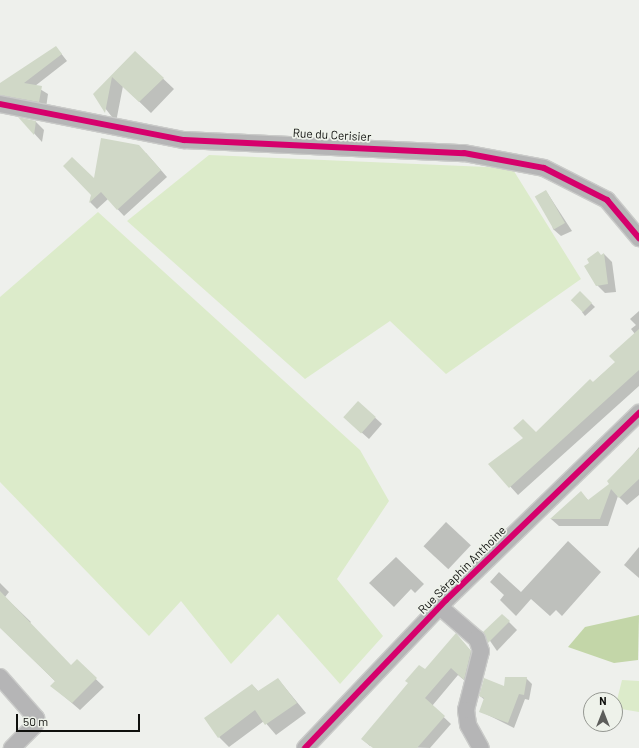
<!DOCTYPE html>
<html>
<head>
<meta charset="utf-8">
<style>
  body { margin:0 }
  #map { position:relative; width:639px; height:748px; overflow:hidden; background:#eef0ec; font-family:Barlow,sans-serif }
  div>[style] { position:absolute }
  .green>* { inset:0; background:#dcebca }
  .forest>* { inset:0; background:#c3d6a8 }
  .shadow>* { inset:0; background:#0003; transform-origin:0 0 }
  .building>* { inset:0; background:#d0d8c7; transform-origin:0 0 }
  .roads { filter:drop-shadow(1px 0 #cacbc9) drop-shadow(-1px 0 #cacbc9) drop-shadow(0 1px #cacbc9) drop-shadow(0 -1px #cacbc9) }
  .street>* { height:16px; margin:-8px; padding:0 8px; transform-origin:8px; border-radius:8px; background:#b5b5b6 }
  .cycleway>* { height:6px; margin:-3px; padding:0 3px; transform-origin:3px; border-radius:3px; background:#d6006c }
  span { translate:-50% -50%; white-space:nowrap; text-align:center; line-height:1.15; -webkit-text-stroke:3.5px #eef2ea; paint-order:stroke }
  .street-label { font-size:12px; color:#0f100d }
  .north { position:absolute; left:583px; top:692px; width:40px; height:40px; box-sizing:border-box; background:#eef2ea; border:1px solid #959892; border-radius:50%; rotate:0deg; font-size:11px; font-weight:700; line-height:16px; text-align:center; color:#0f100d }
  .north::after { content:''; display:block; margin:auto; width:14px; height:18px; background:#5d5e5b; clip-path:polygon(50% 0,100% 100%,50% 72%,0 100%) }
  .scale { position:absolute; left:16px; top:714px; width:124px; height:18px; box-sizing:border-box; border:2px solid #0f100d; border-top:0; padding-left:5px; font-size:12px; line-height:14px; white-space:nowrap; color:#0f100d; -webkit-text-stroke:3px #eef2ea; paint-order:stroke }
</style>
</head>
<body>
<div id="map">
  <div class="green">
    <div style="clip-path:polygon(209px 155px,512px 168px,581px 279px,446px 374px,390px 321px,305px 379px,127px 221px)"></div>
    <div style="clip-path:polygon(98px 212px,360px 450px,389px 501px,337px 579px,383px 636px,340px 684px,278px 614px,231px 664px,181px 601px,149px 636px,0 482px,0 297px)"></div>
    <div style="clip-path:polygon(622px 680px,639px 681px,639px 712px,615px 708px)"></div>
  </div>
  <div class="forest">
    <div style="clip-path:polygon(639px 615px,638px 660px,614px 663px,568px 647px,585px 627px)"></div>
  </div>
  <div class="shadow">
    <div style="clip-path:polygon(56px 47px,67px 61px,35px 86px,48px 94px,46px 108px,0 99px,0 85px)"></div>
    <div style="clip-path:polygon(135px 52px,174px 89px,151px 113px,123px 86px,116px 122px,94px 94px)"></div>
    <div style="clip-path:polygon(21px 119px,36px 122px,44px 130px,42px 142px)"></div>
    <div style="clip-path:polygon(146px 153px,167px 177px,124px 216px,108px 199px,97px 209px,90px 202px,94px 180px)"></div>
    <div style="clip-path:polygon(546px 191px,572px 231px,561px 236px,553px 229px)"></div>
    <div style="clip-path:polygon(604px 254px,612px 262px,616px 292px,605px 293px,597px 285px)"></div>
    <div style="clip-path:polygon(580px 292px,595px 307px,585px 316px,582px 312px)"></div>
    <div style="clip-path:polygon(639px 311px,639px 386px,518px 495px,490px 464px,536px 433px,616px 362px,635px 334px,631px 329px,636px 325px,630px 319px)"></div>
    <div style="clip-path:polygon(358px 402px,382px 424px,369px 439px,351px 423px)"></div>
    <div style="clip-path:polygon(639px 447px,639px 495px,627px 505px,618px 496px,608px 526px,559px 526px,551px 519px,581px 493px,589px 501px,610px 484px)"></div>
    <div style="left:446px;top:522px;width:34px;height:33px;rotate:43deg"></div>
    <div style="clip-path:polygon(568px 541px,601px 572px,562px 616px,556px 610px,550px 616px,531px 599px,516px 616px,500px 600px,504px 595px,490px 582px,499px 572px,521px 592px)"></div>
    <div style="clip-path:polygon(639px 547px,639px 578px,624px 565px)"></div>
    <div style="clip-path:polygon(396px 557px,424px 584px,415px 593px,411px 589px,394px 607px,369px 583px)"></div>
    <div style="clip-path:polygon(0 583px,9px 592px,5px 597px,31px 622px,28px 625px,71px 667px,77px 661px,104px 687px,80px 710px,52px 686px,56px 682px,0 627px)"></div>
    <div style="clip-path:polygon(502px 615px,517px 630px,497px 651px,484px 632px)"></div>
    <div style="clip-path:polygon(463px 642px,478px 659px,471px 686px,458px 675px,432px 706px,451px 724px,430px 748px,370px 746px,362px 739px,425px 671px)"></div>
    <div style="clip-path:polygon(526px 678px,532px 684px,529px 700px,525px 699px,514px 728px,480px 711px,485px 700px,480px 696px)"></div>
    <div style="clip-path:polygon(278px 679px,306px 713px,276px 735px,264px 721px,229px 747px,219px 737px,252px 685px,259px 692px)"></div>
  </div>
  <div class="building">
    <div style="clip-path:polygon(56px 46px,62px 54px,24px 83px,42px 86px,39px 102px,0 95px,0 83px)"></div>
    <div style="clip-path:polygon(135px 51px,164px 78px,139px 102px,112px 77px,105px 113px,93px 94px)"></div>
    <div style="clip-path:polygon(18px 117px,36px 121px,34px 135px)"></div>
    <div style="clip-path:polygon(101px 138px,139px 145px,161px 170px,117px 210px,101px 192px,89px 203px,91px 195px,63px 166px,72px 157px,94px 178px)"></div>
    <div style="left:546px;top:190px;width:38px;height:13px;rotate:60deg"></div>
    <div style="clip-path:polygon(598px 251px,601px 255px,604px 253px,608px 284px,596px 286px,584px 266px,589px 263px,587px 259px)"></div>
    <div style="left:580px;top:291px;width:17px;height:13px;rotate:45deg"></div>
    <div style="clip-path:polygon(639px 329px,639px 370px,509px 488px,488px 464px,523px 438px,513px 428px,523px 419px,536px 432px,590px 379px,593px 382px,615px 362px,609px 356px)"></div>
    <div style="left:358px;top:401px;width:24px;height:22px;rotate:42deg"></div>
    <div style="clip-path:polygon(639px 448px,639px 479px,619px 498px,611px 489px,600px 519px,550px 519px,581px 491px,588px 500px,609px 484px,607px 481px)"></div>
    <div style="clip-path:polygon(0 591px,71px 665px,77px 659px,97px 678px,72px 703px,50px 686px,55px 681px,0 628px)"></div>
    <div style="clip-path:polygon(502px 614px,510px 621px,488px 643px,483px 632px)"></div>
    <div style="clip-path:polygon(456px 633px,471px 651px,464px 680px,451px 668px,425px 698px,445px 716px,417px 748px,373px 748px,361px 739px,408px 683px,405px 681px,419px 665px,425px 669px)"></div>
    <div style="clip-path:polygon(505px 677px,527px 677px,524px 695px,519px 694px,508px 723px,479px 712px,484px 698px,479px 696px,484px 678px,504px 686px)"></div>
    <div style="clip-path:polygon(278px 678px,297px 703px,265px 725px,255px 710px,218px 738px,204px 718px,252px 684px,258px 691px)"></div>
  </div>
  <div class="roads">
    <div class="street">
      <div style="left:0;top:104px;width:187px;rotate:11.1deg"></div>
      <div style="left:184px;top:140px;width:280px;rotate:2.7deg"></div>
      <div style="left:464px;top:153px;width:81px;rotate:10.6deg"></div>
      <div style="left:544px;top:168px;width:71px;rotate:26.9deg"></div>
      <div style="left:607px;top:200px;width:50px;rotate:49.9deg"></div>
      <div style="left:440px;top:607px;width:49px;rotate:40.9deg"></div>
      <div style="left:477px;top:639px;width:13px;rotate:72deg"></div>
      <div style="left:481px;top:651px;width:61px;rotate:104.3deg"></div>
      <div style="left:466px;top:710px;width:15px;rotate:82deg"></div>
      <div style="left:468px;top:725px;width:26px;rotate:61deg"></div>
      <div style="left:0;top:677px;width:55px;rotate:48.7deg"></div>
      <div style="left:36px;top:718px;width:7px;rotate:98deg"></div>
      <div style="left:35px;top:725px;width:33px;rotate:135deg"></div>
      <div style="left:305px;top:748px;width:204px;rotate:-46.4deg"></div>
      <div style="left:446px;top:600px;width:269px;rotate:-44.1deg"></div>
    </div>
  </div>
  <div class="cycleway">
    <div style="left:0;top:104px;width:187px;rotate:11.1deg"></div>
    <div style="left:184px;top:140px;width:280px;rotate:2.7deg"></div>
    <div style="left:464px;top:153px;width:81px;rotate:10.6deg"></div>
    <div style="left:544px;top:168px;width:71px;rotate:26.9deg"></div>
    <div style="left:607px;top:200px;width:50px;rotate:49.9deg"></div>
    <div style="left:305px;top:748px;width:204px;rotate:-46.4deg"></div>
    <div style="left:446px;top:600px;width:269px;rotate:-44.1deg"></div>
  </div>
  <div class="street-label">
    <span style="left:332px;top:135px;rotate:3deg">Rue du Cerisier</span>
    <span style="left:462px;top:570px;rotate:-45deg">Rue Séraphin Anthoine</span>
  </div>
  <div class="north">N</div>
  <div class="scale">50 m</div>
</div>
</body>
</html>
